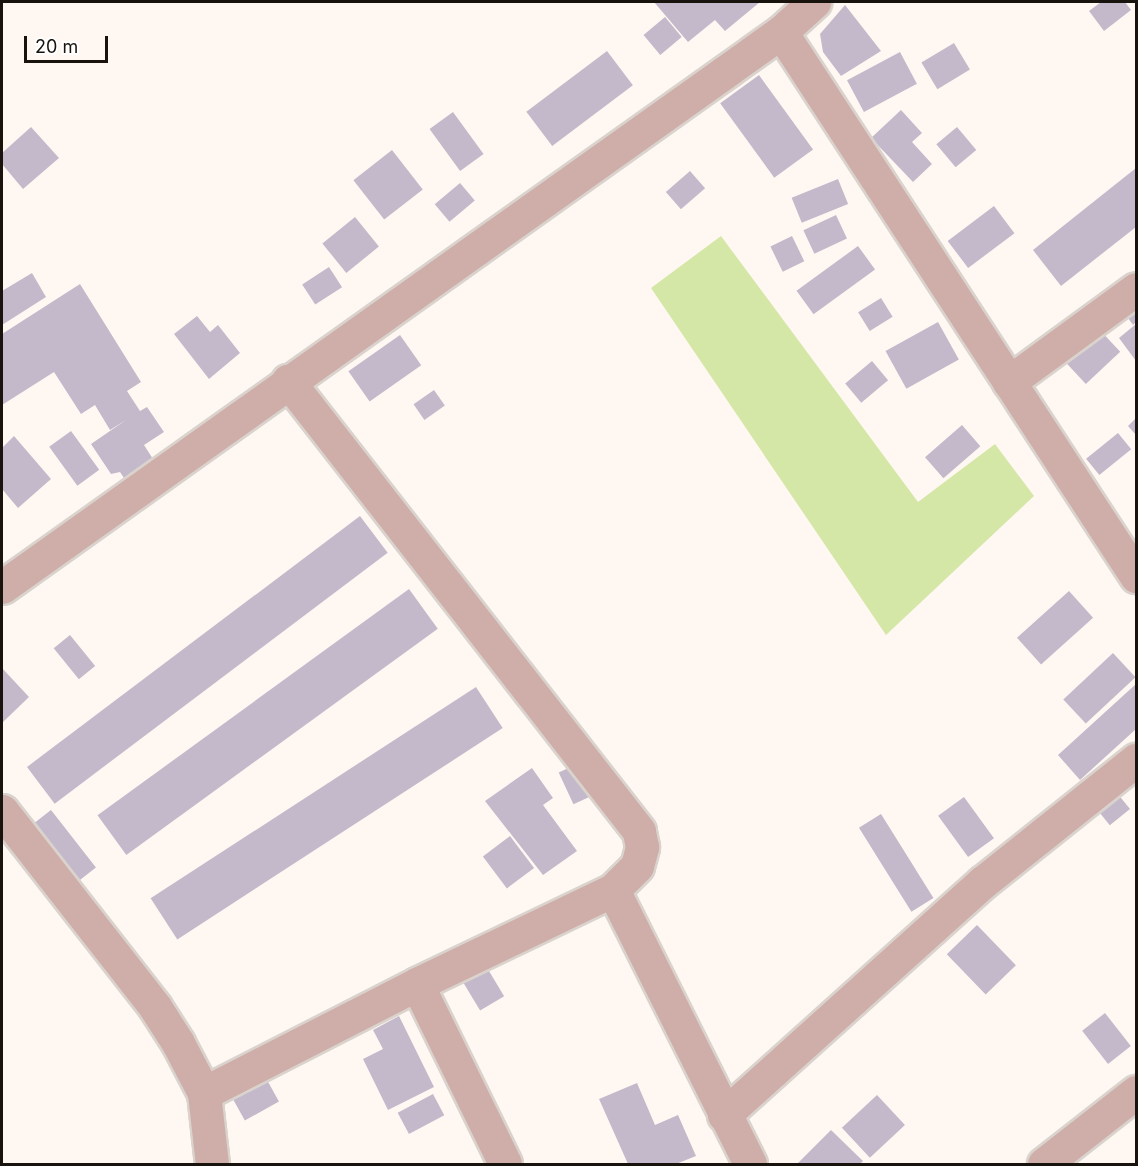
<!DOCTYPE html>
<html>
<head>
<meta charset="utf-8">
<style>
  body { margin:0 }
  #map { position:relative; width:1138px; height:1166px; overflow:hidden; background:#fff8f2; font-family:Inter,sans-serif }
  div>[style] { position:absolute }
  .green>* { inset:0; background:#d4e7a7 }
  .building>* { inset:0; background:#c4b9cb; transform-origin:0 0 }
  .roads { filter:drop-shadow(2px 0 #dad3cd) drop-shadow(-2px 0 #dad3cd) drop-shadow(0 2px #dad3cd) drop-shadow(0 -2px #dad3cd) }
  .minor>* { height:33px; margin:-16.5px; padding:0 16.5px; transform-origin:16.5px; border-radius:16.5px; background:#cfada9 }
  span { translate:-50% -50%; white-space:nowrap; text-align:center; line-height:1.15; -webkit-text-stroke:5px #fff; paint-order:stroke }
  .frame { position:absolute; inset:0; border:3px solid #18130d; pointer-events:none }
  .scale { position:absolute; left:24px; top:36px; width:84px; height:27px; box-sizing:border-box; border:3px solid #18130d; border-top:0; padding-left:8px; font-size:18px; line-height:21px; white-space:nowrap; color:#18130d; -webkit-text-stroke:4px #fff; paint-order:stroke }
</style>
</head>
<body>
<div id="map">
  <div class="green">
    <div style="clip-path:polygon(721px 236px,918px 502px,995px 444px,1034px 496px,886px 635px,651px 288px)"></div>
  </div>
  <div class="building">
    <div style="clip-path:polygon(654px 2px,760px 2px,725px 31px,715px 20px,688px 42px)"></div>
    <div style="clip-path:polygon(1101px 2px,1125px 2px,1131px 10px,1104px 31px,1089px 11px)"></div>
    <div style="clip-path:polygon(845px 5px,881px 51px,841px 76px,823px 52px,820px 34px)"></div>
    <div style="left:665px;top:17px;width:26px;height:28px;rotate:50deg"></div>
    <div style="left:954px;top:43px;width:31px;height:38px;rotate:59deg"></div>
    <div style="left:607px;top:51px;width:43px;height:101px;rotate:53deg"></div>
    <div style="left:900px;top:52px;width:36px;height:60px;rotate:62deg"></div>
    <div style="left:759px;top:75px;width:92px;height:48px;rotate:54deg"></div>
    <div style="clip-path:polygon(901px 110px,922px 133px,912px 142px,932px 164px,913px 182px,871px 138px)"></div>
    <div style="left:453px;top:112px;width:52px;height:29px;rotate:54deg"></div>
    <div style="clip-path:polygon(31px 127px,59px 158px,23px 189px,2px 164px,2px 153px)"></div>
    <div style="left:957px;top:127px;width:30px;height:27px;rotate:50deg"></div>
    <div style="left:392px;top:150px;width:50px;height:49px;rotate:52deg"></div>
    <div style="clip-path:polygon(1136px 168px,1136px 227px,1061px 286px,1033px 250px)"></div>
    <div style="left:690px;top:171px;width:23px;height:32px;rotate:49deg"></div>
    <div style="left:838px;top:179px;width:27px;height:50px;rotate:68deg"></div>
    <div style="left:460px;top:183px;width:23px;height:33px;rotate:50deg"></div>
    <div style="left:994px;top:206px;width:34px;height:58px;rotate:53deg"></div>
    <div style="left:836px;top:215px;width:26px;height:36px;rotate:65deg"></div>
    <div style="left:355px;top:217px;width:38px;height:42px;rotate:51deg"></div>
    <div style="left:792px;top:236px;width:28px;height:24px;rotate:64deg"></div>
    <div style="left:858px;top:246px;width:29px;height:76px;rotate:54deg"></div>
    <div style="left:329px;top:267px;width:24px;height:32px;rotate:57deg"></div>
    <div style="clip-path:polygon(32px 273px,46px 297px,2px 325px,2px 291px)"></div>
    <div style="clip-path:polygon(80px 284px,141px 382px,127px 391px,140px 411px,147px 407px,164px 432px,144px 445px,153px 459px,124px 478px,120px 472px,111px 474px,91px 444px,126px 420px,110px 430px,95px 405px,81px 414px,54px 372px,2px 405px,2px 334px)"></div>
    <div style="clip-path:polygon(1136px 290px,1136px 322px,1133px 325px,1118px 304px)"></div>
    <div style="left:881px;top:298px;width:22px;height:27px;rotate:58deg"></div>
    <div style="clip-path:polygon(197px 316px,210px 332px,218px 325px,240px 353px,209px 379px,174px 334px)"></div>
    <div style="left:938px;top:322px;width:43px;height:60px;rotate:61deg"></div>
    <div style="clip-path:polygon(1136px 324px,1136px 361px,1119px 338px)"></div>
    <div style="left:1097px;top:327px;width:34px;height:47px;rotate:47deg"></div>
    <div style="left:400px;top:335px;width:37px;height:63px;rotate:55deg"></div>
    <div style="left:872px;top:361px;width:25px;height:35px;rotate:50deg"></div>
    <div style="left:434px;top:390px;width:19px;height:25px;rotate:55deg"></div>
    <div style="clip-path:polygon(1136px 418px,1136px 435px,1128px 426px)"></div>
    <div style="left:962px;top:425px;width:28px;height:49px;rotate:49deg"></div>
    <div style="left:71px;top:431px;width:48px;height:27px;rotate:54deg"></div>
    <div style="left:1118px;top:433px;width:21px;height:41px;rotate:51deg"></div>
    <div style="clip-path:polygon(14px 436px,51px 479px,18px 508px,2px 489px,2px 448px)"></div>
    <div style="left:360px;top:516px;width:46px;height:417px;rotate:53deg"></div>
    <div style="left:409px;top:589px;width:49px;height:385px;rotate:54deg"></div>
    <div style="left:1069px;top:591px;width:36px;height:70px;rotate:48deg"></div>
    <div style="left:70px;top:635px;width:40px;height:21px;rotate:51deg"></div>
    <div style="left:1113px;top:653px;width:33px;height:68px;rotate:47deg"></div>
    <div style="clip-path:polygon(2px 668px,29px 697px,2px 723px)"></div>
    <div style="clip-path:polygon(1136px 684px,1136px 729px,1080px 780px,1058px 755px)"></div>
    <div style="left:476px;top:687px;width:49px;height:388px;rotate:57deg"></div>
    <div style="left:575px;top:765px;width:35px;height:18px;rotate:65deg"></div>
    <div style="clip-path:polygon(532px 768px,553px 798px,543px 805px,577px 851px,543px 875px,485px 801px)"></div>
    <div style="left:1113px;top:788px;width:27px;height:26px;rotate:51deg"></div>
    <div style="left:964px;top:797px;width:51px;height:32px;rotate:54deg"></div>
    <div style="left:51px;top:810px;width:73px;height:24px;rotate:52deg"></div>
    <div style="left:881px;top:814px;width:99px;height:26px;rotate:58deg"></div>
    <div style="left:510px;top:836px;width:40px;height:34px;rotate:53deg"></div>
    <div style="left:977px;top:925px;width:56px;height:42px;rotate:46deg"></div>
    <div style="left:483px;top:961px;width:41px;height:28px;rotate:59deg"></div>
    <div style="left:1105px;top:1013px;width:42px;height:29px;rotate:52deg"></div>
    <div style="clip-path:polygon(399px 1016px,434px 1087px,388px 1110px,363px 1059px,383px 1049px,373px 1030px)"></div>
    <div style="left:262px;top:1071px;width:35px;height:39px;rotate:61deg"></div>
    <div style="clip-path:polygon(637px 1083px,655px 1125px,678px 1115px,696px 1156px,676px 1164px,628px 1164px,599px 1099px)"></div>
    <div style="left:433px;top:1094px;width:24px;height:40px;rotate:62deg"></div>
    <div style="left:877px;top:1095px;width:41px;height:48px;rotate:47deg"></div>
    <div style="clip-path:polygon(831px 1130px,863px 1161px,860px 1164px,797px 1164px)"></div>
  </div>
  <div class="roads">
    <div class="minor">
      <div style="left:781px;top:32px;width:650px;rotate:56.87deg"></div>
      <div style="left:1009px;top:382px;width:157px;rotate:-36.2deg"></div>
      <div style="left:2px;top:587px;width:956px;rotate:-35.47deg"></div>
      <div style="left:781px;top:32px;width:45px;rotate:-42.3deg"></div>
      <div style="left:2px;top:811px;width:249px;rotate:52deg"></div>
      <div style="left:155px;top:1007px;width:43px;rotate:57.4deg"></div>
      <div style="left:178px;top:1043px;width:56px;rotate:62.5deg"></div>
      <div style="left:204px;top:1093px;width:71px;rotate:83.6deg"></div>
      <div style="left:613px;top:890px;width:306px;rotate:63.4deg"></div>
      <div style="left:417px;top:984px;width:200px;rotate:63.9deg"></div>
      <div style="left:204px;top:1093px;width:239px;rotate:-27.1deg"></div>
      <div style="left:417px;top:984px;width:217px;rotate:-25.6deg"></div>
      <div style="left:613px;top:890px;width:34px;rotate:-45deg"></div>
      <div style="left:637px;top:866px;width:20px;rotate:-75deg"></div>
      <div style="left:642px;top:847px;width:16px;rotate:-101deg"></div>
      <div style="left:639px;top:831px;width:571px;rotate:-127.95deg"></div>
      <div style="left:724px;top:1115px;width:348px;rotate:-42deg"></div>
      <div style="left:983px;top:882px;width:196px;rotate:-38.6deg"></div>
      <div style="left:1044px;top:1164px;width:117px;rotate:-38deg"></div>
    </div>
  </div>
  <div class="frame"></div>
  <div class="scale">20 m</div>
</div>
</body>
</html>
